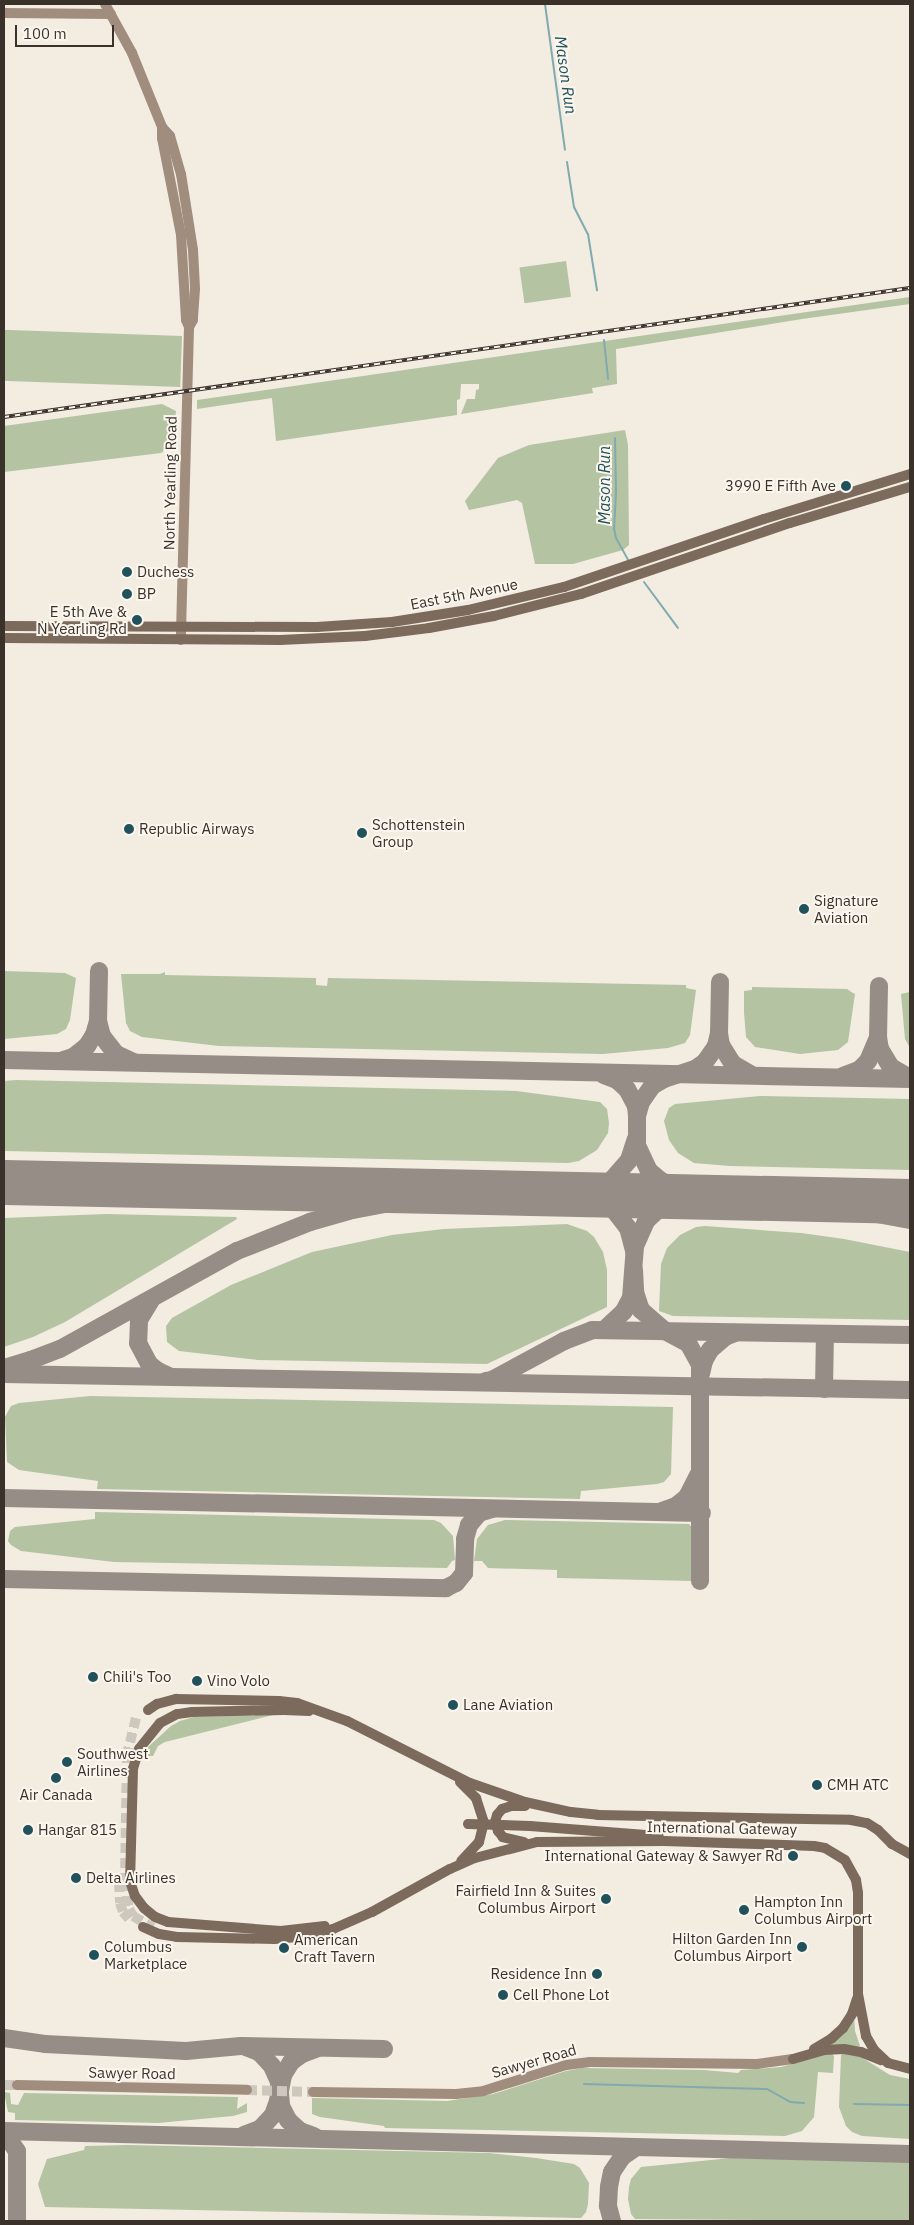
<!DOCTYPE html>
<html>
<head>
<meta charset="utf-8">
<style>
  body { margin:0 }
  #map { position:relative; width:914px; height:2225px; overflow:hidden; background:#f3ece1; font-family:"IBM Plex Sans",sans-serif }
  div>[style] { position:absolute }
  .green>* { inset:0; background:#b4c3a1; transform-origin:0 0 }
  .stream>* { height:2px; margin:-1px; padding:0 1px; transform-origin:1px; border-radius:1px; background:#80aab0 }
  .taxiway>* { height:18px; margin:-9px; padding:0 9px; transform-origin:9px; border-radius:9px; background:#968e86 }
  .runway>* { height:45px; margin:-22.5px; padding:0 22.5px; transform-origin:22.5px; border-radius:22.5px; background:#968e86 }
  .secondary-tunnel>* { height:10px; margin-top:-5px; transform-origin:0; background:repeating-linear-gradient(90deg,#cec7bd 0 10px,transparent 0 15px) }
  .primary-tunnel>* { height:10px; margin-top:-5px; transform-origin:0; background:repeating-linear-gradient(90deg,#cec7bd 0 10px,transparent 0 15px) }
  .secondary>* { height:10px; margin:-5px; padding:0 5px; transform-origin:5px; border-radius:5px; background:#a08d7e }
  .primary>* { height:10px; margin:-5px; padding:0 5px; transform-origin:5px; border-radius:5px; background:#7c6a5d }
  .rail>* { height:4px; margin-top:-2px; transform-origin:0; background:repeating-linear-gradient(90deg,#faf6ee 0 5.5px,#3a312b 0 11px); box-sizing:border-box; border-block:1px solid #3a312b }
  .primary-bridge>* { height:10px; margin:-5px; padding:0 5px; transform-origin:5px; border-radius:5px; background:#7c6a5d }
  .dots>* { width:14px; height:14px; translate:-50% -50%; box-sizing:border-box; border:2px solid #faf6ee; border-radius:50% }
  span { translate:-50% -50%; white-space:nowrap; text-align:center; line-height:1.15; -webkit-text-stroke:4px #faf6ee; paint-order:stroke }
  .street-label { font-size:15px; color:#3a312b }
  .poi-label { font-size:15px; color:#3a312b }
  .right { translate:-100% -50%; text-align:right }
  .left { translate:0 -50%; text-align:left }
  .water-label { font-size:16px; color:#21525c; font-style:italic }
  .frame { position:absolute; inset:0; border:5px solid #3a312b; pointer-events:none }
  .scale { position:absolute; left:15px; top:25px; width:99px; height:22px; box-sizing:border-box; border:2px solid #3a312b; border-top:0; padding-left:6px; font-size:15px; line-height:18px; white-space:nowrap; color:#3a312b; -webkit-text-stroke:4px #faf6ee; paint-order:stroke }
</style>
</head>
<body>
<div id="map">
  <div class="green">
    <div style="left:566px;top:261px;width:36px;height:47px;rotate:82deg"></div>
    <div style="clip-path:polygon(910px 297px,910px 304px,802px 319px,616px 349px,617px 384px,592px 388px,593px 393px,461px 414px,467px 399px,475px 399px,476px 390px,479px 389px,479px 384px,461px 384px,460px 399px,457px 400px,457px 415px,276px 441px,272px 398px,197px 409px,197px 400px)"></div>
    <div style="left:182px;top:336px;width:51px;height:180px;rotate:92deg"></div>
    <div style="clip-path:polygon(162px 404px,176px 411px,172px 445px,161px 453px,4px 472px,4px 426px)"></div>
    <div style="clip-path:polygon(625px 430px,628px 445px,629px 545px,623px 550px,573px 564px,535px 564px,522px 503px,517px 500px,469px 510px,465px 501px,498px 458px,529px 445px)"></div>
    <div style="clip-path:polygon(4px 971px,65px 973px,76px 978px,70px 1020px,66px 1029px,57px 1034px,4px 1039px)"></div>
    <div style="clip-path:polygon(165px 972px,165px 975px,316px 978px,316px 985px,327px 986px,328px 978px,686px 985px,686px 988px,696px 990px,690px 1035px,685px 1043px,668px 1048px,603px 1054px,219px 1046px,142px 1037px,130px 1031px,126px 1023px,121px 974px,160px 974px)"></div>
    <div style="clip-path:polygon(752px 987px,847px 989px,853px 993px,855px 994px,848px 1042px,838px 1050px,800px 1054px,755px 1047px,746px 1037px,744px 1012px,744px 991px,752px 990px)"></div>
    <div style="clip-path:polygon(910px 992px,910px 1048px,905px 1039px,901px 994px)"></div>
    <div style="clip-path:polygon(16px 1080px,516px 1091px,600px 1102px,607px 1109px,609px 1123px,608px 1133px,597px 1150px,579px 1161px,568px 1163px,4px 1151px,4px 1081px)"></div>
    <div style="clip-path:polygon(760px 1096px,910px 1099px,910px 1170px,730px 1166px,694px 1163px,678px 1153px,669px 1140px,664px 1121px,669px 1108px,675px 1104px)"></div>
    <div style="clip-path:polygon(106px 1214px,236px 1217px,237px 1219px,65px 1322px,33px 1337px,4px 1347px,4px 1218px)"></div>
    <div style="clip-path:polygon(567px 1224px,587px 1231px,594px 1237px,603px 1252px,607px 1270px,607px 1307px,487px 1364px,258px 1360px,179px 1351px,167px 1342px,166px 1326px,172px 1318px,231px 1285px,312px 1252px,392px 1235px,444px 1229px)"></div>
    <div style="clip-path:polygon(705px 1226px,801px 1233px,844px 1239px,910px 1252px,910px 1320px,673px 1316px,659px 1311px,661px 1264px,667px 1248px,680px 1235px,696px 1227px)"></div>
    <div style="clip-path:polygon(90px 1396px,673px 1407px,671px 1474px,664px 1482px,657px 1484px,581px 1491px,580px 1499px,97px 1489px,98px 1481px,19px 1470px,7px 1462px,5px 1417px,11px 1406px,19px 1403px)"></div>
    <div style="clip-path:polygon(95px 1512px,434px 1520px,441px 1523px,453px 1536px,455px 1560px,452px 1561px,447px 1568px,114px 1562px,21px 1551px,11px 1545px,8px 1541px,10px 1531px,15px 1527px,95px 1519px)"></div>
    <div style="clip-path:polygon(505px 1520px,689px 1524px,696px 1532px,695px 1579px,693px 1581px,557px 1578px,557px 1570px,488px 1568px,482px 1561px,474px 1561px,477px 1539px,488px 1525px)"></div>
    <div style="clip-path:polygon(273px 1715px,165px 1742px,158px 1746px,153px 1756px,148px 1756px,148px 1747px,171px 1726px,180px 1721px,194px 1717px)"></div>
    <div style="clip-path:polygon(854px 2016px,855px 2031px,860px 2046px,829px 2045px)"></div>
    <div style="clip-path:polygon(831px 2053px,834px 2056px,833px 2073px,818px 2072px,814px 2117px,802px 2131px,785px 2136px,385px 2128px,384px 2126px,320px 2117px,312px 2114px,312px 2098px,447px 2101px,493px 2094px,566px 2071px,582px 2068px,704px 2070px,738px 2073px,741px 2070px,781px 2067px)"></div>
    <div style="clip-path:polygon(843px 2053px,861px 2057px,890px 2075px,910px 2079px,910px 2139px,862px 2136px,852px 2132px,846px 2126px,839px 2107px,841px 2055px)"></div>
    <div style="clip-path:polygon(4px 2092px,10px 2093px,11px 2104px,18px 2105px,24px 2093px,238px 2097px,237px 2109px,247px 2103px,247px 2112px,233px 2116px,158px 2123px,15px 2120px,15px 2113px,8px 2112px)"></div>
    <div style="clip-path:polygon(127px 2145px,489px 2153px,536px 2158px,574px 2164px,580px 2168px,589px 2183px,588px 2204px,586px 2212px,581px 2218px,45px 2207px,38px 2184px,47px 2159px,84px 2150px,85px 2146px)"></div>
    <div style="clip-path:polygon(731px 2158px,910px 2161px,910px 2221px,635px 2219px,631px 2214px,628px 2199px,629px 2187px,631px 2179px,641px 2167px)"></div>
  </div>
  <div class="stream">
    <div style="left:545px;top:4px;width:147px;rotate:82.2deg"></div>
    <div style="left:567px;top:162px;width:46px;rotate:81.2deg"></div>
    <div style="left:574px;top:207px;width:30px;rotate:63deg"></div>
    <div style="left:588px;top:234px;width:57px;rotate:80.9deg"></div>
    <div style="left:604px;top:340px;width:39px;rotate:84deg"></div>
    <div style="left:615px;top:438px;width:54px;rotate:88.9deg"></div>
    <div style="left:616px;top:492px;width:36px;rotate:93deg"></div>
    <div style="left:614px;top:528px;width:10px;rotate:79deg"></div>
    <div style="left:616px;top:538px;width:25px;rotate:61deg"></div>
    <div style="left:644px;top:582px;width:57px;rotate:53.5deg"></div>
    <div style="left:584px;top:2084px;width:183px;rotate:1.6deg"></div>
    <div style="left:767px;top:2089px;width:26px;rotate:29deg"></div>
    <div style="left:790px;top:2102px;width:14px;rotate:4deg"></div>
    <div style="left:854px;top:2104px;width:56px;rotate:1deg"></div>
  </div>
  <div class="taxiway">
    <div style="left:99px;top:971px;width:50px;rotate:91.1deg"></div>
    <div style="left:98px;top:1021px;width:16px;rotate:75deg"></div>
    <div style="left:102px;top:1036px;width:23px;rotate:52deg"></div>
    <div style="left:116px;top:1054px;width:19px;rotate:25deg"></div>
    <div style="left:720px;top:982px;width:51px;rotate:91.1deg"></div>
    <div style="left:719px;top:1033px;width:12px;rotate:81deg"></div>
    <div style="left:721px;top:1045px;width:22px;rotate:58deg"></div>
    <div style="left:733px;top:1064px;width:22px;rotate:30deg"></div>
    <div style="left:879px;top:986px;width:51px;rotate:91.1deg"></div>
    <div style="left:878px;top:1037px;width:12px;rotate:81deg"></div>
    <div style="left:880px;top:1049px;width:21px;rotate:59deg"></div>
    <div style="left:891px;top:1067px;width:22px;rotate:30deg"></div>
    <div style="left:4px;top:1060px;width:906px;rotate:1.2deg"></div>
    <div style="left:63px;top:1060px;width:10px;rotate:-17deg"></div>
    <div style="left:73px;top:1057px;width:18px;rotate:-38deg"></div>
    <div style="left:87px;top:1046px;width:13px;rotate:-58deg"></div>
    <div style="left:94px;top:1035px;width:15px;rotate:-74deg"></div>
    <div style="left:604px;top:1075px;width:14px;rotate:21deg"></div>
    <div style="left:617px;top:1080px;width:13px;rotate:42deg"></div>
    <div style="left:627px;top:1089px;width:19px;rotate:62deg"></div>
    <div style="left:636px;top:1106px;width:10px;rotate:84deg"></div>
    <div style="left:843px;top:1076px;width:17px;rotate:-21deg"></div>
    <div style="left:859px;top:1070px;width:13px;rotate:-45deg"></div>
    <div style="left:868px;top:1061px;width:26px;rotate:-67deg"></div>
    <div style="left:4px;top:1186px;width:40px;rotate:-4.3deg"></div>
    <div style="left:577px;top:1193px;width:35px;rotate:-18deg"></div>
    <div style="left:610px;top:1182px;width:29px;rotate:-49deg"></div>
    <div style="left:629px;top:1160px;width:22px;rotate:-72deg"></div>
    <div style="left:576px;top:1194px;width:19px;rotate:9deg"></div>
    <div style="left:595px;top:1197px;width:17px;rotate:28deg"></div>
    <div style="left:610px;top:1205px;width:29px;rotate:52deg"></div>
    <div style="left:628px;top:1228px;width:24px;rotate:75deg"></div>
    <div style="left:695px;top:1196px;width:37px;rotate:-156deg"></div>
    <div style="left:661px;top:1181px;width:16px;rotate:-140deg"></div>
    <div style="left:649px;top:1171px;width:29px;rotate:-115deg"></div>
    <div style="left:637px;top:1145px;width:29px;rotate:-90deg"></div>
    <div style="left:637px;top:1116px;width:15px;rotate:-74deg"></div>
    <div style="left:641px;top:1102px;width:19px;rotate:-55deg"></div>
    <div style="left:652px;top:1086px;width:14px;rotate:-30deg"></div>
    <div style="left:664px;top:1079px;width:33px;rotate:-18deg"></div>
    <div style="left:695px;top:1069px;width:12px;rotate:-35deg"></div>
    <div style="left:705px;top:1062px;width:19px;rotate:-55deg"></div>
    <div style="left:716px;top:1046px;width:13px;rotate:-77deg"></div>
    <div style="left:742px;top:1197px;width:86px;rotate:5.3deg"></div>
    <div style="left:828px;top:1205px;width:83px;rotate:10.4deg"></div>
    <div style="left:634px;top:1270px;width:22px;rotate:87deg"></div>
    <div style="left:635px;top:1292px;width:19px;rotate:72deg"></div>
    <div style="left:641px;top:1310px;width:32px;rotate:41deg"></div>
    <div style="left:665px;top:1331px;width:26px;rotate:28deg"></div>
    <div style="left:688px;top:1343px;width:25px;rotate:61deg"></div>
    <div style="left:700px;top:1365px;width:216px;rotate:90deg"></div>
    <div style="left:151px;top:1300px;width:23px;rotate:121deg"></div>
    <div style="left:139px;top:1320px;width:23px;rotate:92deg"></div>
    <div style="left:138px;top:1343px;width:24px;rotate:62deg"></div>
    <div style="left:149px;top:1364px;width:11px;rotate:38deg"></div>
    <div style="left:158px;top:1371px;width:14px;rotate:25deg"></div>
    <div style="left:605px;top:1329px;width:26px;rotate:-43deg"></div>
    <div style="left:624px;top:1311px;width:15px;rotate:-62deg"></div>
    <div style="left:631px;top:1298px;width:52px;rotate:-85.6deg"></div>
    <div style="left:635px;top:1246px;width:27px;rotate:-66deg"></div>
    <div style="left:646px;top:1221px;width:19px;rotate:-43deg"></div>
    <div style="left:660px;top:1208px;width:17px;rotate:-28deg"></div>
    <div style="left:675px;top:1200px;width:20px;rotate:-11deg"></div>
    <div style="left:4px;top:1368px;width:28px;rotate:-17deg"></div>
    <div style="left:31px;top:1360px;width:31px;rotate:-21deg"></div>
    <div style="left:60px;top:1349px;width:202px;rotate:-29deg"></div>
    <div style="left:237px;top:1251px;width:79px;rotate:-21.7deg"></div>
    <div style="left:310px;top:1222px;width:40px;rotate:-16deg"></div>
    <div style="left:348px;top:1211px;width:36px;rotate:-11deg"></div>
    <div style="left:383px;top:1204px;width:122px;rotate:-5.7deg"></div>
    <div style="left:4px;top:1374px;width:906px;rotate:1.01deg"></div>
    <div style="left:701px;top:1374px;width:13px;rotate:-77deg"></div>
    <div style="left:704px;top:1361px;width:13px;rotate:-61deg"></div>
    <div style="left:710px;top:1350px;width:20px;rotate:-41deg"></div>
    <div style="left:725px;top:1337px;width:11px;rotate:-22deg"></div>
    <div style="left:486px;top:1381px;width:6px;rotate:-9deg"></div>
    <div style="left:492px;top:1380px;width:82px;rotate:-28.4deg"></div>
    <div style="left:564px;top:1341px;width:30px;rotate:-21deg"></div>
    <div style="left:592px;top:1330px;width:318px;rotate:0.9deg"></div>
    <div style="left:824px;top:1389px;width:55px;rotate:-89deg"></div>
    <div style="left:4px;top:1498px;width:698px;rotate:1.23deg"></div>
    <div style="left:662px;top:1511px;width:15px;rotate:-20deg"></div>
    <div style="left:676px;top:1506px;width:14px;rotate:-39deg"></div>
    <div style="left:687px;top:1497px;width:25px;rotate:-63deg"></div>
    <div style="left:4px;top:1579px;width:442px;rotate:1.2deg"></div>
    <div style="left:446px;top:1588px;width:11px;rotate:-27deg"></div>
    <div style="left:456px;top:1583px;width:13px;rotate:-51deg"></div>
    <div style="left:464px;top:1573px;width:34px;rotate:-88deg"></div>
    <div style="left:465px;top:1539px;width:15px;rotate:-74deg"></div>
    <div style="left:469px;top:1525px;width:16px;rotate:-50deg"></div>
    <div style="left:479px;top:1513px;width:14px;rotate:-17deg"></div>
    <div style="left:4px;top:2038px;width:41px;rotate:8.3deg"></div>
    <div style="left:45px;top:2044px;width:141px;rotate:2.8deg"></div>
    <div style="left:186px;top:2051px;width:55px;rotate:-5.2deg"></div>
    <div style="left:241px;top:2046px;width:143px;rotate:1.2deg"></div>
    <div style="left:246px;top:2047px;width:14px;rotate:21deg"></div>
    <div style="left:259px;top:2052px;width:19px;rotate:47deg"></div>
    <div style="left:272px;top:2066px;width:17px;rotate:66deg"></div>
    <div style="left:279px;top:2082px;width:24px;rotate:85deg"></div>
    <div style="left:281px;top:2106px;width:16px;rotate:63deg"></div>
    <div style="left:288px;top:2120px;width:16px;rotate:43deg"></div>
    <div style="left:300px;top:2131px;width:15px;rotate:20deg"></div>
    <div style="left:4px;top:2131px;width:906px;rotate:1.45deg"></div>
    <div style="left:4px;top:2132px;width:23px;rotate:56deg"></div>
    <div style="left:17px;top:2151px;width:70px;rotate:90deg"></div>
    <div style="left:244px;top:2135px;width:17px;rotate:-21deg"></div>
    <div style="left:260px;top:2129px;width:19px;rotate:-47deg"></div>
    <div style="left:273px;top:2115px;width:15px;rotate:-70deg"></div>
    <div style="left:278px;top:2101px;width:26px;rotate:-79deg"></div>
    <div style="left:283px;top:2075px;width:15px;rotate:-58deg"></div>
    <div style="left:291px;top:2062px;width:14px;rotate:-36deg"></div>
    <div style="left:302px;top:2054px;width:15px;rotate:-20deg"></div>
    <div style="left:612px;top:2221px;width:16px;rotate:-105deg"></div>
    <div style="left:608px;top:2206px;width:19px;rotate:-87deg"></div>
    <div style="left:609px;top:2187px;width:15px;rotate:-79deg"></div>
    <div style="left:612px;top:2172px;width:18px;rotate:-56deg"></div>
    <div style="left:622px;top:2157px;width:16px;rotate:-35deg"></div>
  </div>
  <div class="runway">
    <div style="left:4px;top:1182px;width:906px;rotate:1.2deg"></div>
  </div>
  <div class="secondary-tunnel">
    <div style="left:4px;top:2085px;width:13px"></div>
    <div style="left:247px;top:2090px;width:66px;rotate:1.7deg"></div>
  </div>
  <div class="primary-tunnel">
    <div style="left:136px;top:1718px;width:36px;rotate:104deg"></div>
    <div style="left:127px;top:1753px;width:128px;rotate:90.9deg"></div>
    <div style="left:125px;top:1881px;width:28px;rotate:82deg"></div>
    <div style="left:129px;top:1909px;width:8px;rotate:60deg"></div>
    <div style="left:133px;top:1916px;width:23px;rotate:31deg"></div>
    <div style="left:119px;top:1882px;width:21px;rotate:87deg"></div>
    <div style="left:120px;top:1903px;width:9px;rotate:72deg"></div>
    <div style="left:123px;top:1912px;width:9px;rotate:49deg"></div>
  </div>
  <div class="secondary">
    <div style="left:105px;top:4px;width:56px;rotate:61.1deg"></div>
    <div style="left:132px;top:53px;width:80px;rotate:67.9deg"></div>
    <div style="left:162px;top:127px;width:12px;rotate:48deg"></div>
    <div style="left:170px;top:136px;width:40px;rotate:74deg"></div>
    <div style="left:181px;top:174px;width:77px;rotate:81deg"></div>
    <div style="left:193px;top:250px;width:39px;rotate:87deg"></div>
    <div style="left:195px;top:289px;width:31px;rotate:94deg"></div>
    <div style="left:193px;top:320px;width:8px;rotate:120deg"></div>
    <div style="left:4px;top:13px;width:107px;rotate:0.5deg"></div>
    <div style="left:162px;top:127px;width:11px;rotate:90deg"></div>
    <div style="left:162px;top:138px;width:99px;rotate:78.9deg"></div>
    <div style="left:181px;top:235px;width:85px;rotate:86.6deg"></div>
    <div style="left:186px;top:320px;width:8px;rotate:67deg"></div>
    <div style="left:189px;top:327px;width:313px;rotate:91.5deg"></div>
    <div style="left:17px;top:2085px;width:230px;rotate:1.2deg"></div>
    <div style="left:313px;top:2092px;width:143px;rotate:0.8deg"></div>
    <div style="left:456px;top:2094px;width:27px;rotate:-6deg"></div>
    <div style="left:483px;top:2091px;width:87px;rotate:-17.4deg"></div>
    <div style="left:566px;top:2065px;width:24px;rotate:-7deg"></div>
    <div style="left:590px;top:2062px;width:167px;rotate:0.7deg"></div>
    <div style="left:757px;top:2064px;width:36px;rotate:-8deg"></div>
  </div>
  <div class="primary">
    <div style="left:4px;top:626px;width:313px;rotate:0.2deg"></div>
    <div style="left:317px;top:627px;width:75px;rotate:-3.8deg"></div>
    <div style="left:392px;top:622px;width:77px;rotate:-9deg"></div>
    <div style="left:468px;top:610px;width:99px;rotate:-13.5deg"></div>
    <div style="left:564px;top:587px;width:211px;rotate:-18.8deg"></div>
    <div style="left:764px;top:519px;width:153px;rotate:-17.1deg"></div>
    <div style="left:4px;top:638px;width:276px;rotate:0.4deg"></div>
    <div style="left:280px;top:640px;width:85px;rotate:-2.7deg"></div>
    <div style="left:365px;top:636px;width:64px;rotate:-7.1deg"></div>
    <div style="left:429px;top:628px;width:66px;rotate:-10.5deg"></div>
    <div style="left:494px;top:616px;width:90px;rotate:-14.2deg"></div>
    <div style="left:581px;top:594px;width:221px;rotate:-18.8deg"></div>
    <div style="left:790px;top:523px;width:125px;rotate:-16.7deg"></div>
    <div style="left:148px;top:1710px;width:11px;rotate:-34deg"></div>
    <div style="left:157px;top:1704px;width:20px;rotate:-15deg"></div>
    <div style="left:176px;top:1699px;width:103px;rotate:1.1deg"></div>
    <div style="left:279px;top:1701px;width:18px;rotate:6deg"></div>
    <div style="left:297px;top:1703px;width:53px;rotate:19.8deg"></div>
    <div style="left:347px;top:1721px;width:138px;rotate:26.8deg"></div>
    <div style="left:470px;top:1783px;width:58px;rotate:19.1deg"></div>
    <div style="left:525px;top:1802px;width:47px;rotate:12.3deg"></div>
    <div style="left:571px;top:1812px;width:27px;rotate:6deg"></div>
    <div style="left:598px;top:1815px;width:253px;rotate:1.1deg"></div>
    <div style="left:851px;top:1820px;width:16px;rotate:11deg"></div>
    <div style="left:867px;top:1823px;width:13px;rotate:32deg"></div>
    <div style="left:878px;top:1830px;width:20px;rotate:45deg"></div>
    <div style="left:892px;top:1844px;width:21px;rotate:29deg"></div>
    <div style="left:309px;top:1711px;width:25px;rotate:-178deg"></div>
    <div style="left:284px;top:1710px;width:92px;rotate:178.8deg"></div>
    <div style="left:192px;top:1712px;width:15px;rotate:172deg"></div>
    <div style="left:177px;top:1714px;width:19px;rotate:152deg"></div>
    <div style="left:160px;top:1723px;width:33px;rotate:129deg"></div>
    <div style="left:139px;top:1749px;width:21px;rotate:107deg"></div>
    <div style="left:133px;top:1769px;width:112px;rotate:91.5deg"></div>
    <div style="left:130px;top:1881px;width:16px;rotate:72deg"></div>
    <div style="left:135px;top:1896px;width:15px;rotate:53deg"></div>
    <div style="left:144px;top:1908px;width:14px;rotate:39deg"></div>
    <div style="left:155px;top:1917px;width:14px;rotate:21deg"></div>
    <div style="left:168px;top:1922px;width:113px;rotate:4.6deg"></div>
    <div style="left:281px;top:1931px;width:44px;rotate:-6.5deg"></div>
    <div style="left:460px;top:1782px;width:23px;rotate:45deg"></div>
    <div style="left:476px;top:1798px;width:25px;rotate:72deg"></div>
    <div style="left:484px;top:1822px;width:21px;rotate:104deg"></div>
    <div style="left:479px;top:1842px;width:26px;rotate:133deg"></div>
    <div style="left:530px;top:1826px;width:129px;rotate:4.4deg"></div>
    <div style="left:524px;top:1842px;width:22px;rotate:-167deg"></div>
    <div style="left:503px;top:1837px;width:8px;rotate:-130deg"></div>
    <div style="left:498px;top:1831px;width:9px;rotate:-108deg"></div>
    <div style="left:495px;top:1822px;width:7px;rotate:-74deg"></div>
    <div style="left:497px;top:1815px;width:8px;rotate:-50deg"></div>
    <div style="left:502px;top:1809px;width:9px;rotate:-18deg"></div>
    <div style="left:511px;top:1806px;width:14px"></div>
    <div style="left:143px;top:1927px;width:17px;rotate:24deg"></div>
    <div style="left:159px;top:1934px;width:18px;rotate:9deg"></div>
    <div style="left:177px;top:1937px;width:97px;rotate:1.2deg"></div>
    <div style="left:274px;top:1939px;width:35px;rotate:-5deg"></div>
    <div style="left:309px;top:1936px;width:25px;rotate:-16deg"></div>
    <div style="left:333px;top:1929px;width:43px;rotate:-23.6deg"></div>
    <div style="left:372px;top:1912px;width:89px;rotate:-28.9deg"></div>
    <div style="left:450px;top:1869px;width:27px;rotate:-24deg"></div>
    <div style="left:475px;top:1858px;width:64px;rotate:-14.5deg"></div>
    <div style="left:537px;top:1842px;width:127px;rotate:-0.5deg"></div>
    <div style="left:664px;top:1841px;width:150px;rotate:1.9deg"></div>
    <div style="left:814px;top:1846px;width:11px;rotate:10deg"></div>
    <div style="left:825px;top:1848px;width:23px;rotate:31deg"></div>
    <div style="left:845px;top:1860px;width:23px;rotate:61deg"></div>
    <div style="left:856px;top:1880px;width:13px;rotate:81deg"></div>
    <div style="left:858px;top:1893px;width:101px;rotate:90deg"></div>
    <div style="left:858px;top:1994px;width:43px;rotate:79.2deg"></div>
    <div style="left:866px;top:2036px;width:16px;rotate:60deg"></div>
    <div style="left:874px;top:2050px;width:19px;rotate:43deg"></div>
    <div style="left:888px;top:2063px;width:23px;rotate:15deg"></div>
    <div style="left:814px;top:2049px;width:21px;rotate:-31deg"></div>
    <div style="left:832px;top:2038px;width:15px;rotate:-42deg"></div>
    <div style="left:843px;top:2028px;width:17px;rotate:-57deg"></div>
    <div style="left:852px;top:2014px;width:16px;rotate:-72deg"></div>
    <div style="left:793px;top:2059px;width:32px;rotate:-16deg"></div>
    <div style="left:824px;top:2050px;width:20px;rotate:-3deg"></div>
    <div style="left:844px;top:2049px;width:17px;rotate:10deg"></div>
    <div style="left:861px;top:2052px;width:22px;rotate:22deg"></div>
  </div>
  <div class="rail">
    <div style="left:4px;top:417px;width:915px;rotate:-8.1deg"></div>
  </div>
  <div class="primary-bridge">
    <div style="left:468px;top:1824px;width:62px;rotate:1.8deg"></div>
  </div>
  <div class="dots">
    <div style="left:846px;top:486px;background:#21525c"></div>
    <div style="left:127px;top:572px;background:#21525c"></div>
    <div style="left:127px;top:594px;background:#21525c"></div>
    <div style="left:137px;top:620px;background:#21525c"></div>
    <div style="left:129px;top:829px;background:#21525c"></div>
    <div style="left:362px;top:833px;background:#21525c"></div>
    <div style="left:804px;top:909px;background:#21525c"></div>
    <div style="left:93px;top:1677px;background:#21525c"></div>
    <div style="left:197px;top:1681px;background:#21525c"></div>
    <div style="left:453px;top:1705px;background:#21525c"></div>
    <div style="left:67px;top:1762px;background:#21525c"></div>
    <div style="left:56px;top:1778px;background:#21525c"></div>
    <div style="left:817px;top:1785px;background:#21525c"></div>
    <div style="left:28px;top:1830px;background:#21525c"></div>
    <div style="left:793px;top:1856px;background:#21525c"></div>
    <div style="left:76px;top:1878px;background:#21525c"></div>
    <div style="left:606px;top:1899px;background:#21525c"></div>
    <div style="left:744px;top:1910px;background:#21525c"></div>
    <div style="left:802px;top:1947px;background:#21525c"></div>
    <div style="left:284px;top:1948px;background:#21525c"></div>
    <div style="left:94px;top:1955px;background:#21525c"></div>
    <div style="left:597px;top:1974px;background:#21525c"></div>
    <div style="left:503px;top:1995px;background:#21525c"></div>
  </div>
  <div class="street-label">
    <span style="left:170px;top:483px;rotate:-89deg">North Yearling Road</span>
    <span style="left:464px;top:594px;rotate:-11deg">East 5th Avenue</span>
    <span style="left:722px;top:1828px;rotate:1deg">International Gateway</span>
    <span style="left:534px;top:2061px;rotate:-16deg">Sawyer Road</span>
    <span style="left:132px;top:2073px;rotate:1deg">Sawyer Road</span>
  </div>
  <div class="poi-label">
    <span class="right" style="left:836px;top:486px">3990 E Fifth Ave</span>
    <span class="left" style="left:137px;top:572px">Duchess</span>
    <span class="left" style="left:137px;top:594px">BP</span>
    <span class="right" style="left:127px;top:620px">E 5th Ave &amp;<br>N Yearling Rd</span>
    <span class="left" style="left:372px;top:833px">Schottenstein<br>Group</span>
    <span class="left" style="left:139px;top:829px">Republic Airways</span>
    <span class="left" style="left:814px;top:909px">Signature<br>Aviation</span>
    <span class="left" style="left:103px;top:1677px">Chili's Too</span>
    <span class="left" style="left:207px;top:1681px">Vino Volo</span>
    <span class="left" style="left:463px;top:1705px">Lane Aviation</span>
    <span class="left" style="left:77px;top:1762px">Southwest<br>Airlines</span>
    <span class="left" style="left:827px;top:1785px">CMH ATC</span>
    <span style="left:56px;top:1795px">Air Canada</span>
    <span class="left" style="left:38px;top:1830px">Hangar 815</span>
    <span class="right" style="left:783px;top:1856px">International Gateway &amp; Sawyer Rd</span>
    <span class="left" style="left:86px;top:1878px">Delta Airlines</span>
    <span class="right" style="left:596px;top:1899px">Fairfield Inn &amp; Suites<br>Columbus Airport</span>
    <span class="left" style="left:754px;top:1910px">Hampton Inn<br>Columbus Airport</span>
    <span class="right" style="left:792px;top:1947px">Hilton Garden Inn<br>Columbus Airport</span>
    <span class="left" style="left:294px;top:1948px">American<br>Craft Tavern</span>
    <span class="left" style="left:104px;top:1955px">Columbus<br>Marketplace</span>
    <span class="right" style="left:587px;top:1974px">Residence Inn</span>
    <span class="left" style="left:513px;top:1995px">Cell Phone Lot</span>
  </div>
  <div class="water-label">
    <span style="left:566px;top:75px;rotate:82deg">Mason Run</span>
    <span style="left:604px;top:485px;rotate:-90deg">Mason Run</span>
  </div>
  <div class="frame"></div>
  <div class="scale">100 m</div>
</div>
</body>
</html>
